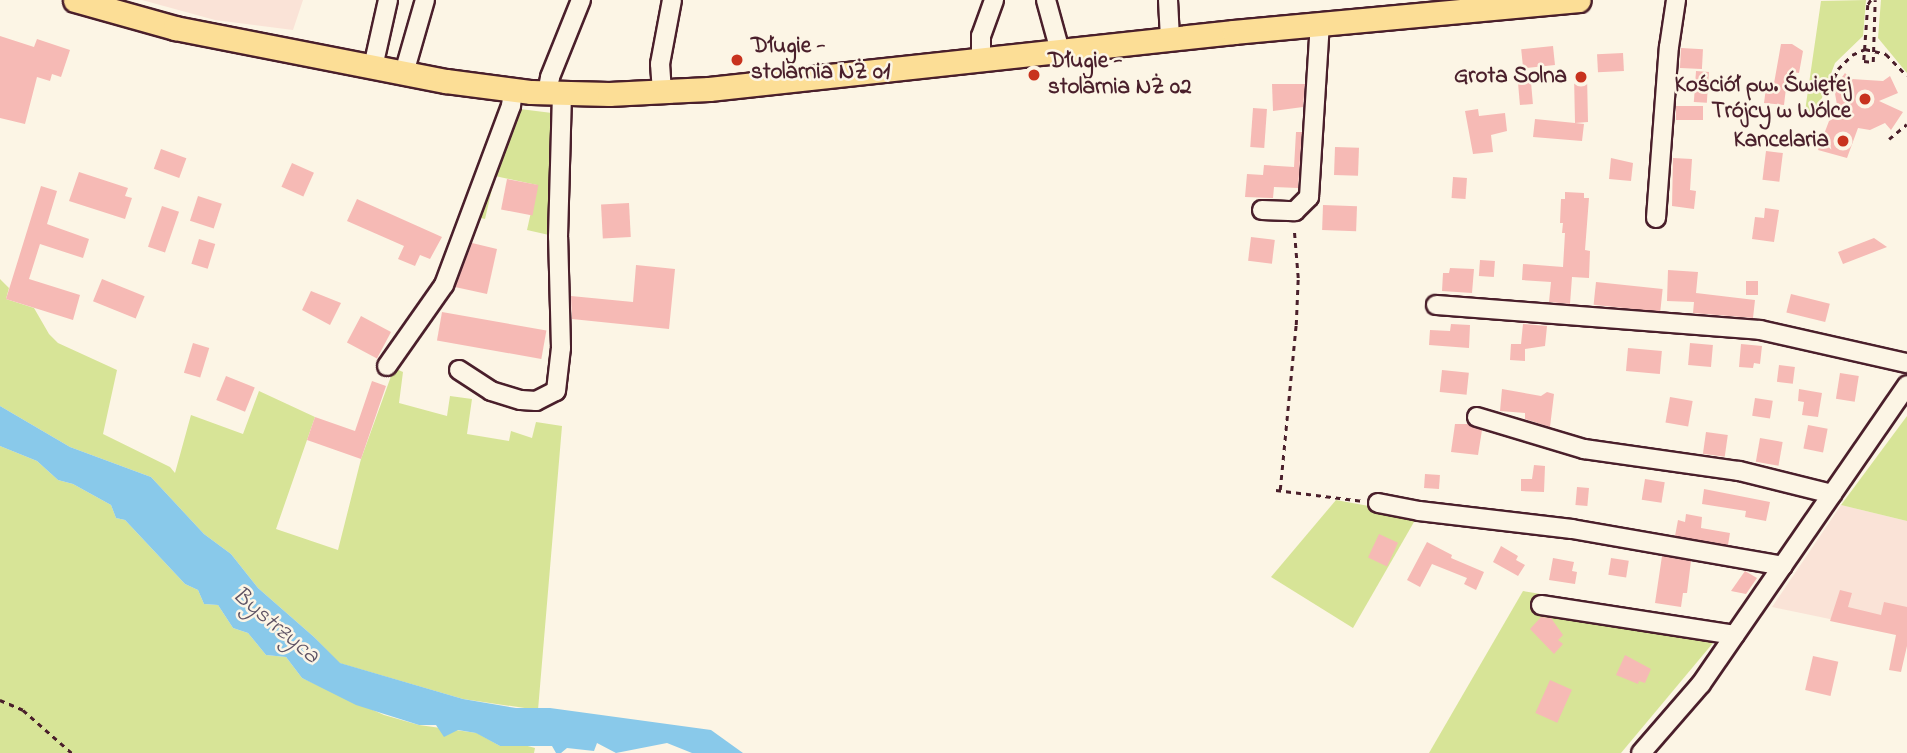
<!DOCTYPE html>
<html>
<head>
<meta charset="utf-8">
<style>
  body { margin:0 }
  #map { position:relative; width:1907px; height:753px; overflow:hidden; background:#fcf5e5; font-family:"Indie Flower",sans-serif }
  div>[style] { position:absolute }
  .built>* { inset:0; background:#fae3d7 }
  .green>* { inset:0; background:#d7e497 }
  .water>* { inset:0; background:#89c9ea }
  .building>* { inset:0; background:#f6bab5; transform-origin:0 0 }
  .path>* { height:2.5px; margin-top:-1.25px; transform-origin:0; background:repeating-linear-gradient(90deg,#4a1f2b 0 5px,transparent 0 10px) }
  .roads { filter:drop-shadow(2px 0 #4a1f2b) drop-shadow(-2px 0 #4a1f2b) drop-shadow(0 2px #4a1f2b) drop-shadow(0 -2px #4a1f2b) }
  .minor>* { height:18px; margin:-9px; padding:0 9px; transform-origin:9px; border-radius:9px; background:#fcf5e5 }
  .major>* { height:23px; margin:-11.5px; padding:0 11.5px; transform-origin:11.5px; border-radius:11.5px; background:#fcde96 }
  .dots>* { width:19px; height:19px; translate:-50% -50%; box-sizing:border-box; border:4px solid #fcf5e5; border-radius:50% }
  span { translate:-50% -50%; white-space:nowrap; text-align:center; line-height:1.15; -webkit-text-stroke:5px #fcf5e5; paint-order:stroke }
  .poi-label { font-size:23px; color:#4a1f2b; font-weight:700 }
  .left { translate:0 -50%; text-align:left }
  .right { translate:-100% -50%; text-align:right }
  .water-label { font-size:24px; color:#5d5264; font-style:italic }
</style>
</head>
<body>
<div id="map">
  <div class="built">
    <div style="clip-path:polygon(142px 0,303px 0,293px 30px,215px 20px)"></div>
    <div style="clip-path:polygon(1841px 505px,1907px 521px,1907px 635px,1772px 607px)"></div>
  </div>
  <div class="green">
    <div style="clip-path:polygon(1866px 0,1863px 36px,1835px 63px,1816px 114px,1805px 111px,1821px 1px)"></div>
    <div style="clip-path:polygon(1881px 0,1907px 0,1907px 73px,1878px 38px)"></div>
    <div style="clip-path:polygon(512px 108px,552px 113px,549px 235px,527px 230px,537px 185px,495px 176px,485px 219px,473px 216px)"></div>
    <div style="clip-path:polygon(0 279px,9px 288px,6px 299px,34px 308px,49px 334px,58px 343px,117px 370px,103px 434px,170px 467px,175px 473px,191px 415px,243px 434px,259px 391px,315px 417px,276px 529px,338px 550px,361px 459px,394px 368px,403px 372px,399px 403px,447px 416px,450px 396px,472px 399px,467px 434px,509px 441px,511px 431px,532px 438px,536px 422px,562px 426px,538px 710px,463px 699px,339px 663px,314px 637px,258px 588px,231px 554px,204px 534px,151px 477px,70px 447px,0 406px)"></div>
    <div style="clip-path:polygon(1907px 416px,1907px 521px,1841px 505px)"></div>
    <div style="clip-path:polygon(0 446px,37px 461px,58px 480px,73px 484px,111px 505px,116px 518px,125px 520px,185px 584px,198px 590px,204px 604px,218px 605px,233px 628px,248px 633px,266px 655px,286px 657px,302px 678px,384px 715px,419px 725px,477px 733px,500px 746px,524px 745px,535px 748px,534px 753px,0 753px)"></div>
    <div style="clip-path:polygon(1336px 500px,1418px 515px,1353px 628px,1271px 577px)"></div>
    <div style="clip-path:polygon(1523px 591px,1728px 625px,1621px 753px,1429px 753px)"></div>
  </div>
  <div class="water">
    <div style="clip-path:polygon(0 406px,70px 447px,151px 477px,204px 534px,231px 554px,258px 588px,314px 637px,340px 663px,463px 699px,516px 708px,550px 708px,711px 730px,743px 753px,692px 753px,667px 743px,616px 753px,597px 743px,594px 751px,567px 748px,561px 753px,556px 753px,552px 746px,500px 746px,476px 733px,458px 730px,444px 737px,436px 725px,419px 725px,356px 705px,302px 678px,286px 657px,266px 655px,248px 633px,233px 628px,218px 605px,204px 604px,198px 590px,185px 584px,125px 520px,116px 518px,111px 505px,73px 484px,58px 480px,37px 461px,0 446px)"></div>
  </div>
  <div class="building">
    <div style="clip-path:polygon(0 36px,34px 47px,37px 39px,70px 50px,61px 77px,52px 74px,50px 81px,37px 77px,25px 124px,0 118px)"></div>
    <div style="clip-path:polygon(1781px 44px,1792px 44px,1803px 51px,1799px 73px,1788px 71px,1784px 105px,1764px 103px,1766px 88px,1773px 89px)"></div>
    <div style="left:1553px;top:46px;width:19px;height:32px;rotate:84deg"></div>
    <div style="left:1681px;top:48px;width:22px;height:20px;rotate:3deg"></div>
    <div style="left:1623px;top:53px;width:18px;height:26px;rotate:87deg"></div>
    <div style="left:1696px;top:71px;width:13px;height:31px;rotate:4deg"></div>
    <div style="clip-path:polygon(1845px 73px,1851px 79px,1883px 81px,1890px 76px,1898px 93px,1879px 101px,1903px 112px,1891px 130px,1885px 123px,1870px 130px,1858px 128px,1847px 158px,1818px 150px,1829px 121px,1839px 116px,1834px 88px)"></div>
    <div style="clip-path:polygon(1574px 75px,1587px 75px,1588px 122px,1575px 123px,1584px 124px,1582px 141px,1533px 137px,1535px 119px,1575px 123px)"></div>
    <div style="left:1531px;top:82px;width:22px;height:13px;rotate:85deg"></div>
    <div style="clip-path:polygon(1272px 84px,1305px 84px,1303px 107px,1273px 111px)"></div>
    <div style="left:1676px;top:106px;width:27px;height:14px"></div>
    <div style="left:1253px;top:108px;width:14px;height:39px;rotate:4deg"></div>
    <div style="clip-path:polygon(1478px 109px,1479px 116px,1505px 113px,1507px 131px,1491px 135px,1493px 152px,1473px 154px,1465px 111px)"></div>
    <div style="clip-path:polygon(1296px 132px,1302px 132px,1298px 188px,1274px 187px,1273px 198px,1245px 197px,1247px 174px,1263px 175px,1264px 165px,1294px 167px)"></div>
    <div style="left:1335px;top:147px;width:24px;height:28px;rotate:2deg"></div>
    <div style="left:161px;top:149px;width:27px;height:21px;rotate:20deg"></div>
    <div style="left:1766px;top:151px;width:17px;height:29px;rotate:7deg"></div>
    <div style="clip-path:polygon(1611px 158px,1633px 163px,1631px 181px,1609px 179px)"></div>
    <div style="clip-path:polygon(1673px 158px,1692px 159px,1690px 190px,1696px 191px,1694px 209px,1672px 206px)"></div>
    <div style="left:292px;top:163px;width:24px;height:26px;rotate:24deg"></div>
    <div style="clip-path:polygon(79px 172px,128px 188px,125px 196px,132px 198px,125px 219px,69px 201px)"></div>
    <div style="left:1453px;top:177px;width:14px;height:21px;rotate:4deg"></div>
    <div style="left:507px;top:179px;width:32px;height:31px;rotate:11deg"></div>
    <div style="clip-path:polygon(41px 186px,57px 191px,47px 224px,89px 239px,83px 258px,40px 244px,29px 279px,80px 295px,73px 320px,6px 299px)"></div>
    <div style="clip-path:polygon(1565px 192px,1584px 193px,1584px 198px,1589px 198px,1585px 250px,1590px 251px,1589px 278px,1572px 277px,1570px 304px,1549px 302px,1551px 282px,1522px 280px,1523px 264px,1563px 267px,1565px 233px,1562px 233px,1563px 223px,1560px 223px,1561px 199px,1565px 199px)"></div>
    <div style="left:198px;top:196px;width:25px;height:26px;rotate:18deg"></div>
    <div style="clip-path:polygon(357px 199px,442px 237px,430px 259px,420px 255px,415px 266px,398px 259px,404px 246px,347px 221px)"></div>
    <div style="left:629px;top:203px;width:34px;height:28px;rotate:87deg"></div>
    <div style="left:1323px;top:205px;width:34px;height:25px;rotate:2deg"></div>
    <div style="left:162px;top:206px;width:18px;height:43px;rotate:19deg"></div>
    <div style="clip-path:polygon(1765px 208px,1779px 210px,1774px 242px,1752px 239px,1755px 217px,1764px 218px)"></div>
    <div style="left:1251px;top:237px;width:24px;height:24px;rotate:7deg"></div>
    <div style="clip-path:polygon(1874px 238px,1887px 247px,1843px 264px,1838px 252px)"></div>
    <div style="left:199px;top:239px;width:17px;height:26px;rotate:17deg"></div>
    <div style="clip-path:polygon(472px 243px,497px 249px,487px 294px,455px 287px)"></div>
    <div style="left:1480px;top:260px;width:15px;height:16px;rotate:4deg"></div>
    <div style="clip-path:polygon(636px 265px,675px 269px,669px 329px,572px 319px,571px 296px,633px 302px)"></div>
    <div style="clip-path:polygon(1450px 268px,1474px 269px,1472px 293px,1442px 291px,1443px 273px,1449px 273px)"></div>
    <div style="clip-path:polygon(1668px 270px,1698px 272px,1696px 293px,1755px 300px,1753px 318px,1693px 313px,1694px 302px,1667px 301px)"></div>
    <div style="left:102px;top:279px;width:46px;height:24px;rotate:22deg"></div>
    <div style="left:1746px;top:281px;width:12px;height:14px"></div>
    <div style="left:1596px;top:282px;width:67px;height:23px;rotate:6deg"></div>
    <div style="clip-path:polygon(311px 291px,341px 303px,330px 325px,302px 310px)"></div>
    <div style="left:1791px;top:294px;width:40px;height:19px;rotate:14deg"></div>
    <div style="left:442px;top:312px;width:106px;height:29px;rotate:10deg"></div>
    <div style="left:361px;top:316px;width:34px;height:30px;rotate:28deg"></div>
    <div style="clip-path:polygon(1451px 324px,1470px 325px,1469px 348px,1429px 345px,1430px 330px,1450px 331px)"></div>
    <div style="clip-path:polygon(1523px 324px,1547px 326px,1545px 346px,1525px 349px,1525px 361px,1510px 360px,1511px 344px,1521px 344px)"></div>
    <div style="left:193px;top:343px;width:17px;height:31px;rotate:17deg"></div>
    <div style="left:1690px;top:343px;width:23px;height:22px;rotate:5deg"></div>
    <div style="clip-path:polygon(1741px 344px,1762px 346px,1760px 364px,1754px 363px,1753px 368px,1739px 367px)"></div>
    <div style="left:1628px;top:348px;width:34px;height:23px;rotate:5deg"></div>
    <div style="left:1779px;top:365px;width:16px;height:17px;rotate:7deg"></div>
    <div style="left:1442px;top:370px;width:27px;height:22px;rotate:6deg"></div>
    <div style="left:1840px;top:373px;width:19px;height:26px;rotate:9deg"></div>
    <div style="left:226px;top:376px;width:31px;height:26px;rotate:22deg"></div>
    <div style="clip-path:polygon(372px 381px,386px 386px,361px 459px,307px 440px,315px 417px,355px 431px)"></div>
    <div style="clip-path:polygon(1502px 389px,1541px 396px,1547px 392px,1554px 394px,1550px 427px,1525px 419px,1525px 413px,1500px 411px)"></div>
    <div style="clip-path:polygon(1799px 389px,1822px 393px,1818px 417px,1802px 415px,1804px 402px,1798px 401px)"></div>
    <div style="left:1670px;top:397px;width:23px;height:26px;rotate:10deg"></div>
    <div style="left:1755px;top:398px;width:18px;height:18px;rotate:9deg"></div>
    <div style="clip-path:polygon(1455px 424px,1468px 424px,1482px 430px,1478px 455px,1451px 452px)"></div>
    <div style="left:1808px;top:425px;width:20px;height:24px;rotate:11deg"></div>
    <div style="left:1706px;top:432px;width:22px;height:22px;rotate:8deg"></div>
    <div style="left:1760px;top:438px;width:23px;height:24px;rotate:10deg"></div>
    <div style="clip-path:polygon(1534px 465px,1545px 466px,1544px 492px,1521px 491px,1521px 479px,1532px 479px)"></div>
    <div style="left:1425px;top:474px;width:15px;height:14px;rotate:4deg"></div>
    <div style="left:1645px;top:479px;width:20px;height:21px;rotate:9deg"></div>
    <div style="left:1577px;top:487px;width:12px;height:18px;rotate:5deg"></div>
    <div style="clip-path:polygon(1704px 489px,1770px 502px,1766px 521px,1745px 517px,1746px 511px,1702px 504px)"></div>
    <div style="clip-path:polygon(1686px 514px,1702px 517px,1701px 528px,1730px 533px,1728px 545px,1675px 536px,1678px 520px,1685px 522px)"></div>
    <div style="left:1379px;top:534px;width:21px;height:26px;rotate:25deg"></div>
    <div style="clip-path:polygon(1427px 542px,1452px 555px,1451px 558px,1484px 572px,1476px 590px,1464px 584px,1467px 578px,1432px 564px,1420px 587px,1407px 580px)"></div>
    <div style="clip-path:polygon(1501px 546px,1518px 556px,1516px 560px,1525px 565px,1518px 576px,1493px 562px)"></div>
    <div style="clip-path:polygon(1662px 556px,1691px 561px,1687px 593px,1683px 593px,1681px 607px,1655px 603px)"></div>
    <div style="clip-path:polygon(1553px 558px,1574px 562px,1572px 571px,1577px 572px,1575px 584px,1549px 580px)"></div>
    <div style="left:1611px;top:558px;width:18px;height:17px;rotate:9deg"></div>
    <div style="clip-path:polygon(1745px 571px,1757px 578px,1746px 594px,1731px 591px)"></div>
    <div style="clip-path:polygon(1840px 590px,1852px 593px,1848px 607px,1881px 615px,1884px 602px,1907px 607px,1907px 646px,1901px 672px,1889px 670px,1896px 635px,1830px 621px)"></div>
    <div style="clip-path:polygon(1541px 617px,1551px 618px,1563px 635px,1558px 640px,1563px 644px,1554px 654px,1530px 629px)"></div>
    <div style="clip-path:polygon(1625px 655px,1651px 669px,1645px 683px,1639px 681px,1638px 684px,1616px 675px)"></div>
    <div style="left:1813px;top:656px;width:26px;height:35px;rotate:13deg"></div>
    <div style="left:1550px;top:680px;width:24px;height:36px;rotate:24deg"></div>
  </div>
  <div class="path">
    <div style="left:1871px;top:0;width:6px;rotate:121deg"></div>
    <div style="left:1868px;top:5px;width:56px;rotate:94.1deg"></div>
    <div style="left:1864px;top:61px;width:9px;rotate:6deg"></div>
    <div style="left:1873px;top:62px;width:62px;rotate:-88.2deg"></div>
    <div style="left:1826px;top:96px;width:30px;rotate:-66deg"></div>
    <div style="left:1838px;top:69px;width:20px;rotate:-45deg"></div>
    <div style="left:1852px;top:55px;width:14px;rotate:-25deg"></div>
    <div style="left:1865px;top:49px;width:22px;rotate:13deg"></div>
    <div style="left:1886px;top:54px;width:30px;rotate:46deg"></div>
    <div style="left:1889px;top:139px;width:23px;rotate:-40deg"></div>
    <div style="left:1276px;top:490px;width:88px;rotate:7.2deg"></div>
    <div style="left:1280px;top:490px;width:166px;rotate:-84.5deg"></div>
    <div style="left:1296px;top:325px;width:47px;rotate:-87.6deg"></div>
    <div style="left:1298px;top:278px;width:49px;rotate:-94.7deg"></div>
    <div style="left:0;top:700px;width:25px;rotate:23deg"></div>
    <div style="left:23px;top:710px;width:65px;rotate:41.3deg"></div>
  </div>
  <div class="roads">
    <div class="minor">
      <div style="left:1046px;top:0;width:53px;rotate:74.6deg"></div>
      <div style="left:1168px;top:0;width:39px;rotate:87deg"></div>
      <div style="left:981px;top:60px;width:24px;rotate:-90deg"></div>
      <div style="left:981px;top:36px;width:38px;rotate:-70deg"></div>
      <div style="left:373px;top:67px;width:69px;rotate:-77.4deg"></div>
      <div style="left:404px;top:73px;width:76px;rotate:-74deg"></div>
      <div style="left:662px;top:92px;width:28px;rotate:-94deg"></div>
      <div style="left:660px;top:64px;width:65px;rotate:-79.4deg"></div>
      <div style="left:547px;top:93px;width:16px;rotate:-79deg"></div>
      <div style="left:550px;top:77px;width:83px;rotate:-68.1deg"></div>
      <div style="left:1262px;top:210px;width:33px;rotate:2deg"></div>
      <div style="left:1295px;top:211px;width:20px;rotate:-45deg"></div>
      <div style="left:1309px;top:197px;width:173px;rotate:-86.4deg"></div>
      <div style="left:1656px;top:218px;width:171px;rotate:-85.7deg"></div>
      <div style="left:1669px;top:47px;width:48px;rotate:-81.5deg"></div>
      <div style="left:1436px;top:305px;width:325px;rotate:4.4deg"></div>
      <div style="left:1760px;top:330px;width:151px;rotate:12.7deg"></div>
      <div style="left:387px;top:366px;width:99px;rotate:-54.9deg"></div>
      <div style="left:444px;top:285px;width:191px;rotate:-69.5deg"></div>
      <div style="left:511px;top:106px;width:16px;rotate:-83deg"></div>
      <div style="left:459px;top:370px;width:38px;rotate:33deg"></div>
      <div style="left:491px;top:391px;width:31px;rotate:17deg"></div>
      <div style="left:521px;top:400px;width:15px;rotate:4deg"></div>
      <div style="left:536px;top:401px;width:22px;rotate:-27deg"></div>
      <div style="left:556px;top:391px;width:43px;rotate:-83.4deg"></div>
      <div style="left:561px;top:348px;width:111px;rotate:-91.5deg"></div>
      <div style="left:558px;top:237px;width:144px;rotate:-88.4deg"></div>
      <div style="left:1477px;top:417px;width:112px;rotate:16.7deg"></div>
      <div style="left:1584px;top:449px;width:157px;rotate:8.1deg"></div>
      <div style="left:1739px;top:471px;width:96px;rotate:13.9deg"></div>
      <div style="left:1378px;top:503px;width:42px;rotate:11deg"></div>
      <div style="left:1419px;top:511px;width:154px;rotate:6.7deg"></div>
      <div style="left:1572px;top:529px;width:214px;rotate:9.9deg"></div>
      <div style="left:1541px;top:605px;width:196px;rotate:8.8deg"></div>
      <div style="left:1641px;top:753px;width:91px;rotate:-49deg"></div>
      <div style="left:1701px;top:684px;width:363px;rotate:-55.4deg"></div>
    </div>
    <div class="major">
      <div style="left:75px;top:0;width:104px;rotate:15.6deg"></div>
      <div style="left:175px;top:28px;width:276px;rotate:11.1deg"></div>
      <div style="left:446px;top:81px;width:86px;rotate:7.4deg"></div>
      <div style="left:531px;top:92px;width:78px;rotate:1.5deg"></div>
      <div style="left:609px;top:94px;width:100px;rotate:-2.9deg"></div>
      <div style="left:709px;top:89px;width:528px;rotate:-6.2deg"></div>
      <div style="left:1234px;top:32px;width:346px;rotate:-5.3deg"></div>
    </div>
  </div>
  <div class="dots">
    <div style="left:737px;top:60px;background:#c8321e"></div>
    <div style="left:1034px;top:75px;background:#c8321e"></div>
    <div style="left:1581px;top:77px;background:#c8321e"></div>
    <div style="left:1865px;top:99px;background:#c8321e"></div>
    <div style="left:1843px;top:141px;background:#c8321e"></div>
  </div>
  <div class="poi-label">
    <span class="left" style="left:751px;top:60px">Długie -<br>stolarnia NŻ 01</span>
    <span class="left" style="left:1048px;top:75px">Długie -<br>stolarnia NŻ 02</span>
    <span class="right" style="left:1567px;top:77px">Grota Solna</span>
    <span class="right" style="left:1851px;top:99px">Kościół pw. Świętej<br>Trójcy w Wólce</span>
    <span class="right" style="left:1829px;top:141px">Kancelaria</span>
  </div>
  <div class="water-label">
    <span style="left:275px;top:626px;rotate:40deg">Bystrzyca</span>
  </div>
</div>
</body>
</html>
